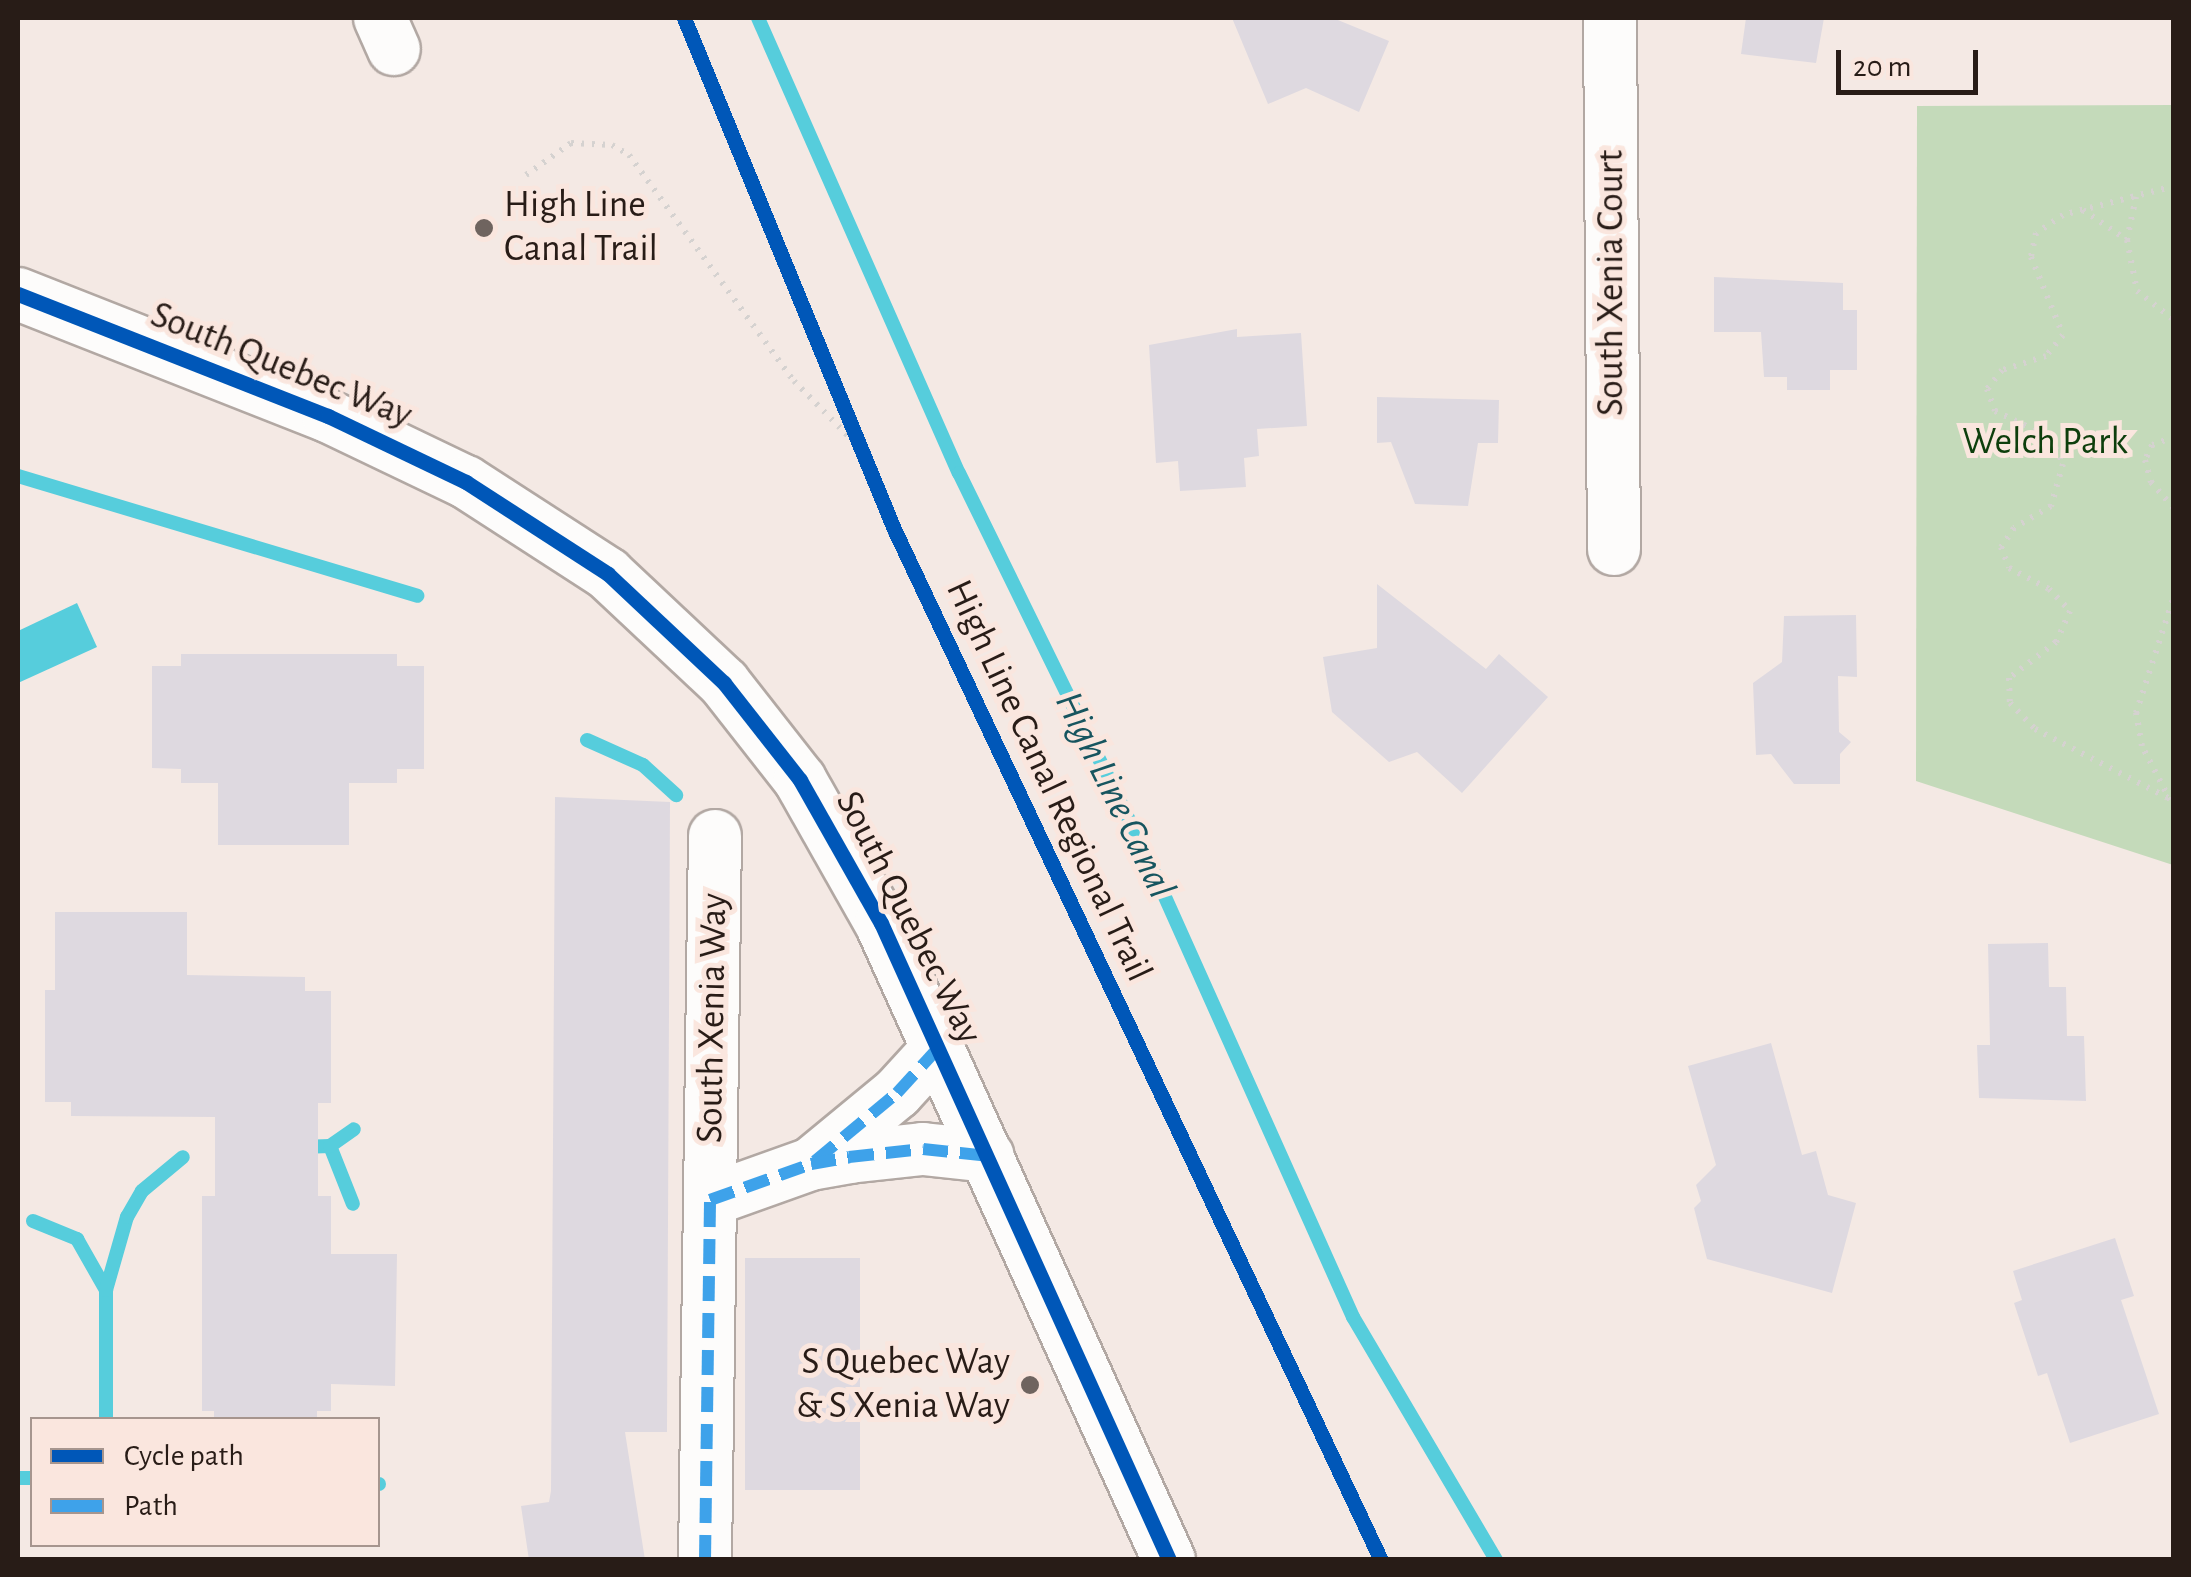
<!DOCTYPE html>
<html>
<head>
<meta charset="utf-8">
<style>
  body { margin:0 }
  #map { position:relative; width:2191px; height:1577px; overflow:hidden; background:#f4e9e4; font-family:"Alegreya Sans",sans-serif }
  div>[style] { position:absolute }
  .green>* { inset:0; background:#c4daba }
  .water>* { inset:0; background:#56cddc }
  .stream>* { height:14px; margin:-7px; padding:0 7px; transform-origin:7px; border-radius:7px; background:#56cddc }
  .building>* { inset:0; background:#ded9e0; transform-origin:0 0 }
  .path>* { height:6px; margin-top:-3px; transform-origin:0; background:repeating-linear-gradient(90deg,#d5d2d0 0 2.5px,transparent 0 10.5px) }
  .roads { filter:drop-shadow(2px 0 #b2a8a3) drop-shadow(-2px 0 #b2a8a3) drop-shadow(0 2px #b2a8a3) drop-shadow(0 -2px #b2a8a3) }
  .minor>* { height:52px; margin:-26px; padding:0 26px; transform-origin:26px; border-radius:26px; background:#fdfcfb }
  .quiet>* { height:12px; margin-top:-6px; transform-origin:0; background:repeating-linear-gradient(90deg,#3ea2ea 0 25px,transparent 0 37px) }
  .cycleway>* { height:15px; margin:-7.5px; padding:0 7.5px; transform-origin:7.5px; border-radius:7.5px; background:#0057b8 }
  .dots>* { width:28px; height:28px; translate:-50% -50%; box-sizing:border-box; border:5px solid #fae6de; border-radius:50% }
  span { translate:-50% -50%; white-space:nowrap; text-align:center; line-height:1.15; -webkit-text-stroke:10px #fae6de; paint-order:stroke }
  .poi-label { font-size:38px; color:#281c17 }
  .left { translate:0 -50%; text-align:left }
  .right { translate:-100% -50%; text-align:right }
  .street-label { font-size:38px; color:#281c17 }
  .park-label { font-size:38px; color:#0d3e0c }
  .water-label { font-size:40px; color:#17555f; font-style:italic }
  .frame { position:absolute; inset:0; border:20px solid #281c17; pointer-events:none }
  .legend { position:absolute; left:30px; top:1417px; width:350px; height:130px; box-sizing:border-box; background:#fae6de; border:2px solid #a6958e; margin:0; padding:12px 18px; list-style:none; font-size:30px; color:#281c17 }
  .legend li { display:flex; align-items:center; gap:20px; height:50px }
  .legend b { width:50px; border:2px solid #a6958e }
  .scale { position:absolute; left:1836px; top:50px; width:142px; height:45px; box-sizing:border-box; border:5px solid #281c17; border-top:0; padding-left:12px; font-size:30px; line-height:35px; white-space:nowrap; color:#281c17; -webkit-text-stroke:8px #fae6de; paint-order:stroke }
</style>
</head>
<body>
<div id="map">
  <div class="green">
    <div style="clip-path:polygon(2173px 105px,2174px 105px,2173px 865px,1916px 781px,1917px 106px)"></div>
  </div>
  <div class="water">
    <div style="clip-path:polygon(77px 603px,97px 647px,18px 683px,18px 631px)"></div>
  </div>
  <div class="stream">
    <div style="left:758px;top:18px;width:497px;rotate:66.2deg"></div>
    <div style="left:959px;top:473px;width:430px;rotate:63.9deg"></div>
    <div style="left:1148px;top:859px;width:502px;rotate:65.89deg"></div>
    <div style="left:1353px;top:1317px;width:282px;rotate:59.5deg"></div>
    <div style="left:18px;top:476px;width:417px;rotate:16.7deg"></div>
    <div style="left:587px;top:740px;width:61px;rotate:24.1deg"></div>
    <div style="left:643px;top:765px;width:45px;rotate:42.3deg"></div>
    <div style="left:330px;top:1146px;width:62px;rotate:68.4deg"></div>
    <div style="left:301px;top:1147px;width:29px;rotate:-2deg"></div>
    <div style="left:330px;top:1146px;width:29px;rotate:-35deg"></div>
    <div style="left:33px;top:1221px;width:48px;rotate:22.2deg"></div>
    <div style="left:77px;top:1239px;width:59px;rotate:60.4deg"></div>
    <div style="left:106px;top:1420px;width:130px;rotate:-90deg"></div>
    <div style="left:106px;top:1290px;width:76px;rotate:-74deg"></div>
    <div style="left:127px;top:1217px;width:30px;rotate:-60deg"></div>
    <div style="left:142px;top:1191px;width:53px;rotate:-39.7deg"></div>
    <div style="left:18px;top:1478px;width:14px"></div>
    <div style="left:378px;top:1484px;width:1px"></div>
  </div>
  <div class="building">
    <div style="clip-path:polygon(1232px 18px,1333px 18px,1389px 41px,1359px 112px,1306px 88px,1268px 104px)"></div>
    <div style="clip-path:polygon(1746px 18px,1824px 18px,1816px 63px,1741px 54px)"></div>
    <div style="clip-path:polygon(1714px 277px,1843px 283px,1843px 310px,1857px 310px,1857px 370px,1830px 370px,1830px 390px,1787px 390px,1787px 377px,1764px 377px,1761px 332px,1714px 332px)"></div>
    <div style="clip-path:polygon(1237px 329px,1237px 337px,1301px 333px,1307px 426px,1257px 429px,1259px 456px,1244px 458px,1246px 487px,1180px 491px,1178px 461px,1156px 463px,1149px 345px)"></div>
    <div style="clip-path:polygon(1377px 397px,1499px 400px,1498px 443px,1478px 443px,1468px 506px,1415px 504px,1391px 442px,1377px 443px)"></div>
    <div style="clip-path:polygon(1377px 584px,1486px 669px,1499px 654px,1548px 697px,1462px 793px,1417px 752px,1389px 762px,1332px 712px,1323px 657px,1377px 648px)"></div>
    <div style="clip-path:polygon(1856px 615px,1857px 677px,1838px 676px,1839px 732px,1851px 742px,1840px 754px,1840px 784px,1794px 784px,1771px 754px,1756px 755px,1753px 683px,1782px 662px,1784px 616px)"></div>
    <div style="clip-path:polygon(181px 654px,397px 654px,397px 666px,424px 666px,424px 769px,397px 769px,397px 783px,349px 783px,349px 845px,218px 845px,218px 783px,181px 783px,181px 769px,152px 768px,152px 666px,181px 666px)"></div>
    <div style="clip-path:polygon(555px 797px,670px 802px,667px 1432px,625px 1432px,645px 1560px,529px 1560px,521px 1506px,549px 1502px,551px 1491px)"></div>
    <div style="clip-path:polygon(55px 912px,187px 912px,187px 975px,305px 977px,305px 991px,331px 991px,331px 1103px,318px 1103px,318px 1196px,331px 1196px,331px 1254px,397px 1254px,395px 1386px,331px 1384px,331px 1411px,317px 1411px,317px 1420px,214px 1420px,214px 1411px,202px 1411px,202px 1196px,215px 1196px,215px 1117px,71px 1116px,71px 1102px,45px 1102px,45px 990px,55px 990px)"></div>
    <div style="clip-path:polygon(2048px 943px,2049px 987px,2066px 987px,2067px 1036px,2084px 1036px,2086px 1101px,1979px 1098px,1977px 1045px,1990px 1045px,1988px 944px)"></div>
    <div style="clip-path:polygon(1771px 1043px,1802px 1155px,1816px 1151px,1828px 1195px,1856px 1203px,1832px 1293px,1707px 1259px,1694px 1208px,1701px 1201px,1696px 1185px,1716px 1165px,1688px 1066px)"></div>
    <div style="clip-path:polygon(2115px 1238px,2134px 1296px,2121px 1300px,2159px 1414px,2070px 1443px,2047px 1373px,2038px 1376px,2014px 1303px,2022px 1300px,2013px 1271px)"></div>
    <div style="left:860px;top:1258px;width:232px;height:115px;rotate:90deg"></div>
  </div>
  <div class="path">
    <div style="left:526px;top:175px;width:55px;rotate:-35.4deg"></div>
    <div style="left:571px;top:143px;width:41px;rotate:2.8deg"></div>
    <div style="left:612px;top:145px;width:20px;rotate:30deg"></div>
    <div style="left:629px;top:155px;width:280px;rotate:53.9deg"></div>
    <div style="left:794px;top:381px;width:98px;rotate:45.4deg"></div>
    <div style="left:2174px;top:186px;width:115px;rotate:165.4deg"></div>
    <div style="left:2063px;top:215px;width:32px;rotate:146deg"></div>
    <div style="left:2036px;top:233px;width:25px;rotate:102deg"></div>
    <div style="left:2031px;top:257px;width:84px;rotate:67.7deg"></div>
    <div style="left:2063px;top:335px;width:27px;rotate:129deg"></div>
    <div style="left:2046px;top:356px;width:46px;rotate:162.3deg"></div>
    <div style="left:2002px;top:370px;width:24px;rotate:128deg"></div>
    <div style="left:1987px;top:389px;width:23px;rotate:70deg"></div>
    <div style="left:1995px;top:411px;width:62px;rotate:25.7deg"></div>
    <div style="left:2051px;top:438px;width:29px;rotate:65deg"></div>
    <div style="left:2063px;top:464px;width:44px;rotate:105.9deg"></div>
    <div style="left:2051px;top:506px;width:43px;rotate:149.3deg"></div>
    <div style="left:2014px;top:528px;width:23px;rotate:124deg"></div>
    <div style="left:2001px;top:547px;width:22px;rotate:69deg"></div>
    <div style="left:2009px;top:568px;width:45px;rotate:27.7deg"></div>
    <div style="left:2049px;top:589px;width:30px;rotate:46deg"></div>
    <div style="left:2070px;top:611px;width:34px;rotate:114deg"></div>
    <div style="left:2056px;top:642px;width:59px;rotate:142.5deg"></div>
    <div style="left:2009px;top:678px;width:25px;rotate:88deg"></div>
    <div style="left:2010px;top:703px;width:36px;rotate:46deg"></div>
    <div style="left:2035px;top:729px;width:157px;rotate:27.4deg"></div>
    <div style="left:2083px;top:210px;width:53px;rotate:34.3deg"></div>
    <div style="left:2127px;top:240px;width:52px;rotate:78.9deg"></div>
    <div style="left:2137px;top:291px;width:47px;rotate:38.1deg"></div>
    <div style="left:2127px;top:240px;width:44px;rotate:-78.2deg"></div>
    <div style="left:2174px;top:437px;width:23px;rotate:160deg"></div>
    <div style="left:2152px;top:445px;width:17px;rotate:115deg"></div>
    <div style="left:2145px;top:460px;width:23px;rotate:75deg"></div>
    <div style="left:2151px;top:482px;width:35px;rotate:49deg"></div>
    <div style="left:2174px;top:442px;width:56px;rotate:90deg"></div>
    <div style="left:2170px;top:800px;width:61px;rotate:-117.4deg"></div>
    <div style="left:2142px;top:746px;width:34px;rotate:-100deg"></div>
    <div style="left:2136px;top:713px;width:123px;rotate:-72deg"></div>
  </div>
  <div class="roads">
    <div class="minor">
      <div style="left:380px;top:18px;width:34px;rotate:66deg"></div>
      <div style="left:1610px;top:18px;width:531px;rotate:89.57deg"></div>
      <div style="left:18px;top:294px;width:333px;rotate:21.5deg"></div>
      <div style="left:328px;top:416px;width:153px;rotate:25.6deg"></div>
      <div style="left:466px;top:482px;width:169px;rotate:32.9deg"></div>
      <div style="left:608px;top:574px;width:159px;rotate:43.2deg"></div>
      <div style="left:724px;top:683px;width:123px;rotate:51.9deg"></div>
      <div style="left:800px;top:780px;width:164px;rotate:60.5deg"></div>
      <div style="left:881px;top:923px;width:699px;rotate:65.67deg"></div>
      <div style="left:812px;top:1163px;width:110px;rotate:-39.5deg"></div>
      <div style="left:897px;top:1093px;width:62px;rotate:-47.6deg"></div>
      <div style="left:710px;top:1200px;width:107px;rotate:-19.6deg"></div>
      <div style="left:811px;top:1164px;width:39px;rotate:-10deg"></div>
      <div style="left:849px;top:1157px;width:74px;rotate:-6.2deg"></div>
      <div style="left:923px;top:1149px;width:65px;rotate:6.1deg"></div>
      <div style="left:705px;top:1560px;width:724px;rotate:-89.21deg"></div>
    </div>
  </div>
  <div class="quiet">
    <div style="left:815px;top:1161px;width:107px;rotate:-39.7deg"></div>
    <div style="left:897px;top:1093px;width:62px;rotate:-47.6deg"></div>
    <div style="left:705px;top:1560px;width:360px;rotate:-89.2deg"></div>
    <div style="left:710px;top:1200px;width:107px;rotate:-19.6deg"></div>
    <div style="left:811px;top:1164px;width:39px;rotate:-10deg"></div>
    <div style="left:849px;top:1157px;width:74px;rotate:-6.2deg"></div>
    <div style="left:923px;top:1149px;width:65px;rotate:6.1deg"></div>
  </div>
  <div class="cycleway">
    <div style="left:684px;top:18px;width:552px;rotate:67.66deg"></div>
    <div style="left:894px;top:529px;width:1140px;rotate:64.72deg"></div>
    <div style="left:18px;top:294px;width:333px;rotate:21.5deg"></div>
    <div style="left:328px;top:416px;width:153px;rotate:25.6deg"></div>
    <div style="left:466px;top:482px;width:169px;rotate:32.9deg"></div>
    <div style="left:608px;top:574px;width:159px;rotate:43.2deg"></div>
    <div style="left:724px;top:683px;width:123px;rotate:51.9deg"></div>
    <div style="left:800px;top:780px;width:164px;rotate:60.5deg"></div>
    <div style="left:881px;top:923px;width:699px;rotate:65.67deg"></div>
  </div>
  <div class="dots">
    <div style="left:484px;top:228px;background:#6f645f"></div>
    <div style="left:1030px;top:1385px;background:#6f645f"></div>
  </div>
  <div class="poi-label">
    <span class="left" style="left:504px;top:228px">High Line<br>Canal Trail</span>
    <span class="right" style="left:1010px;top:1385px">S Quebec Way<br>&amp; S Xenia Way</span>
  </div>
  <div class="street-label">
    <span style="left:1612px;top:283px;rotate:-90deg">South Xenia Court</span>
    <span style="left:281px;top:366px;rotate:22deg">South Quebec Way</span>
    <span style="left:1048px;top:781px;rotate:65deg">High Line Canal Regional Trail</span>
    <span style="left:908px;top:918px;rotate:63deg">South Quebec Way</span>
    <span style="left:713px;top:1018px;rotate:-89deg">South Xenia Way</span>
  </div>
  <div class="park-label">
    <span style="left:2045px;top:443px">Welch Park</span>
  </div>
  <div class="water-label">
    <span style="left:1115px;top:795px;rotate:64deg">High Line Canal</span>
  </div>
  <div class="frame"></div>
  <ul class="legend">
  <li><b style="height:12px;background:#0057b8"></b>Cycle path</li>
  <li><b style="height:12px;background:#3ea2ea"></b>Path</li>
  </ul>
  <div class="scale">20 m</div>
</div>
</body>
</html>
